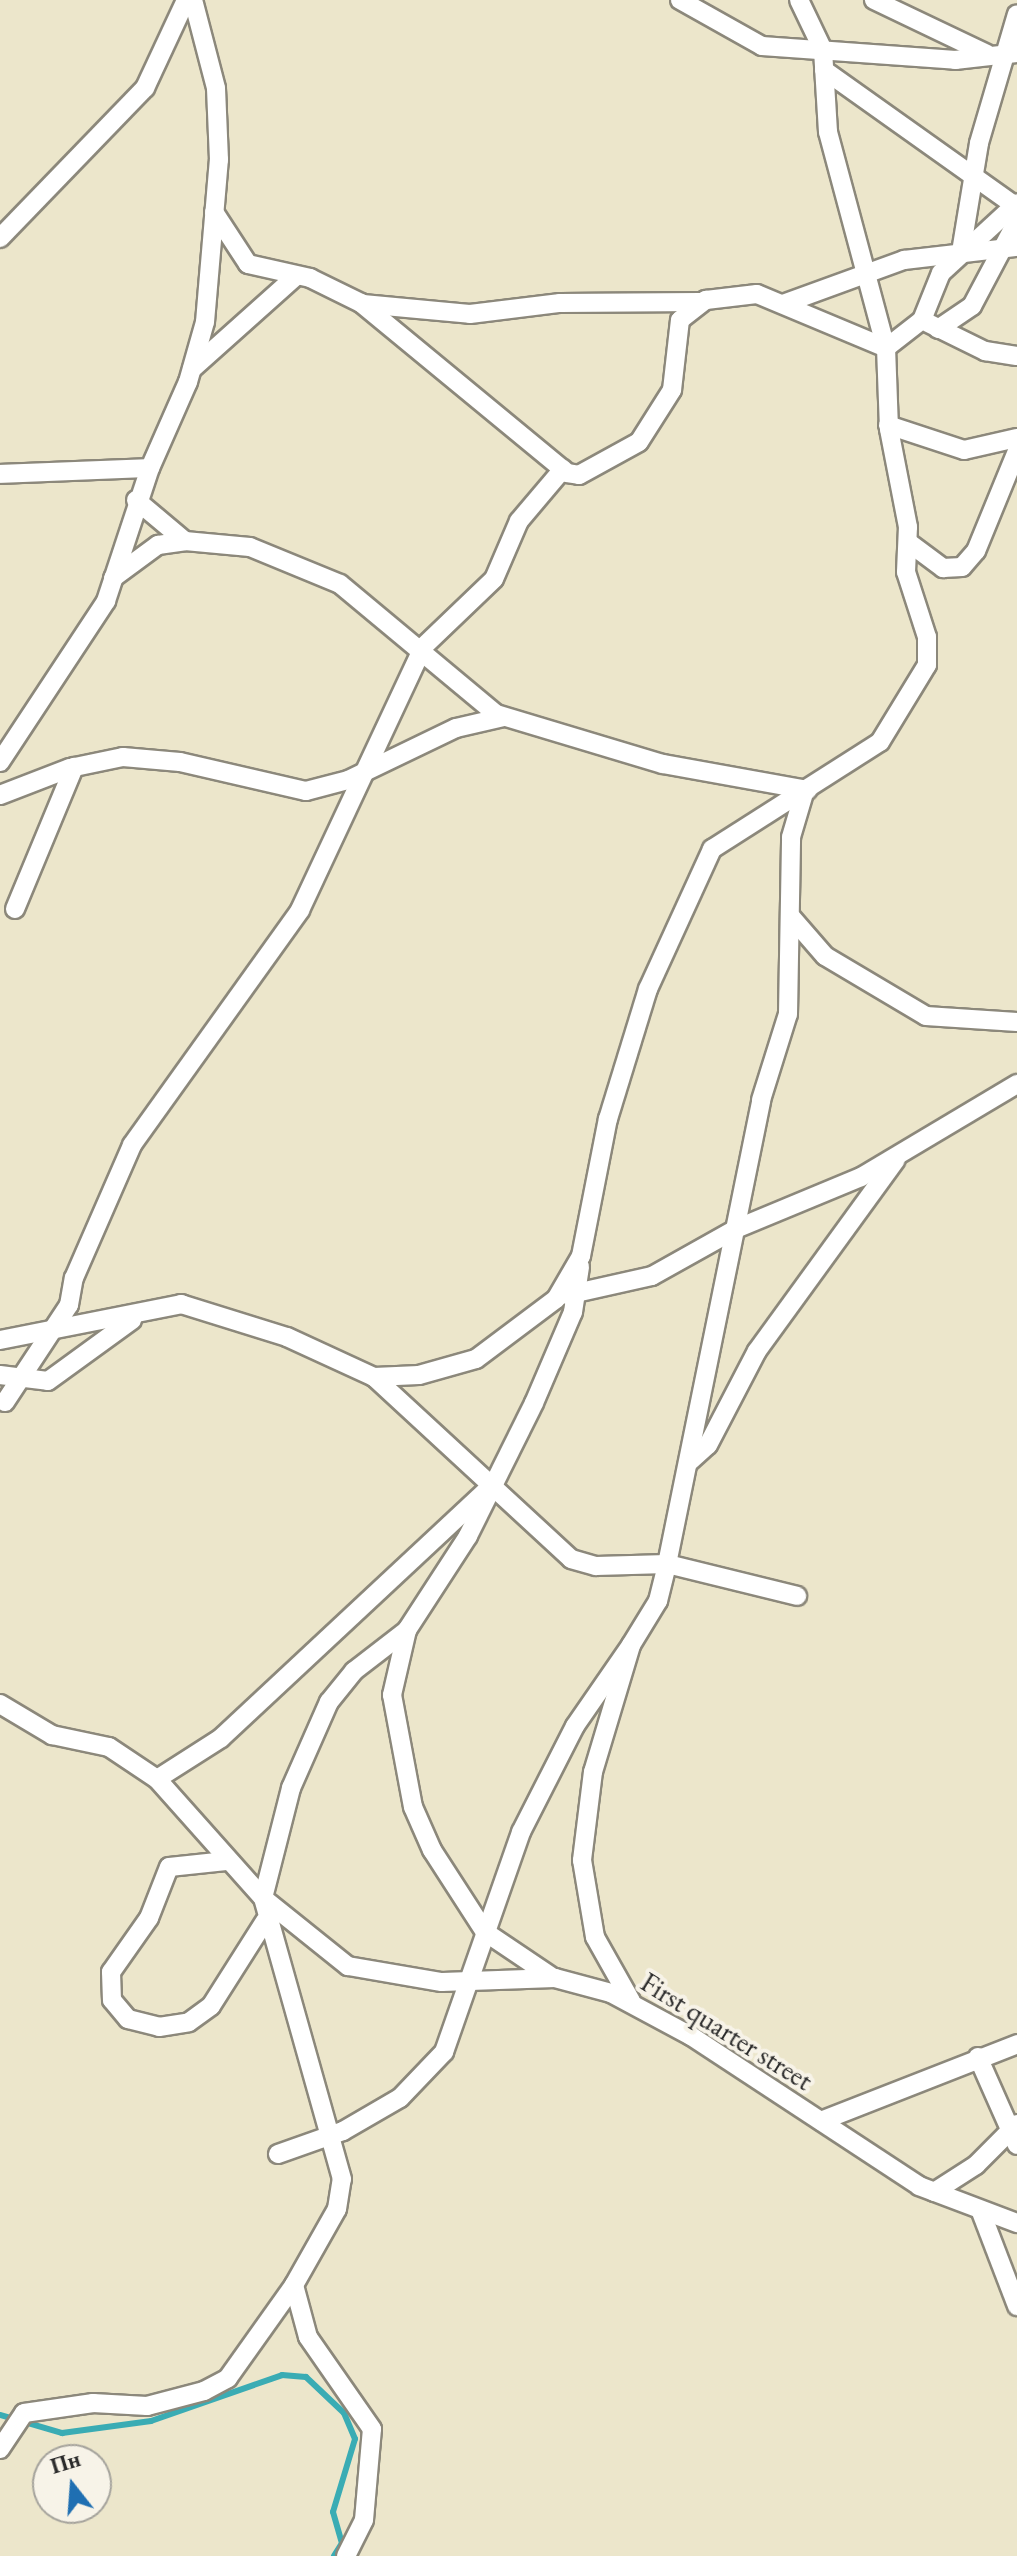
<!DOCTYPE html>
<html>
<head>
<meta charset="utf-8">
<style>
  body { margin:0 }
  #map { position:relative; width:1017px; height:2556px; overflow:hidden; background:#ece6cb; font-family:"EB Garamond",serif }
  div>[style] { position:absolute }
  .stream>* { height:6px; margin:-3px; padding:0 3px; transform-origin:3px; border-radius:3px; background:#3aacb4 }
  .roads { filter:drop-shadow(2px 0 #8c887b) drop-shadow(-2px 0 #8c887b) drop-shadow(0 2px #8c887b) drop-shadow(0 -2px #8c887b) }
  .minor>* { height:18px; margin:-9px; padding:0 9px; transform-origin:9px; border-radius:9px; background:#fff }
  span { translate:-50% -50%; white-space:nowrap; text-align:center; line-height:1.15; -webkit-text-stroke:8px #f7f3e8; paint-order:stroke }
  .street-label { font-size:28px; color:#2b2b2b }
  .north { position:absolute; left:32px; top:2444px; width:80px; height:80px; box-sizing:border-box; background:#f7f3e8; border:2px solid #a5a39c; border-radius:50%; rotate:343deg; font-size:22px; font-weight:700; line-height:32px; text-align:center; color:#2b2b2b }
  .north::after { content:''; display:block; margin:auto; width:28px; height:36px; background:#1f6fb2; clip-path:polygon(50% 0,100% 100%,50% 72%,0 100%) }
</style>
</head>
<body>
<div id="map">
  <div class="stream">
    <div style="left:0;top:2415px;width:65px;rotate:16.2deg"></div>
    <div style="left:62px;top:2433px;width:90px;rotate:-7.7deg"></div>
    <div style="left:151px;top:2421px;width:139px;rotate:-19.3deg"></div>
    <div style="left:282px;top:2375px;width:24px;rotate:5deg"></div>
    <div style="left:306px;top:2377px;width:52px;rotate:43.5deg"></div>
    <div style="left:344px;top:2413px;width:28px;rotate:67deg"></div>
    <div style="left:355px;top:2439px;width:76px;rotate:106.8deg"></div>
    <div style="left:333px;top:2512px;width:32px;rotate:74deg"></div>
    <div style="left:342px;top:2543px;width:15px;rotate:122deg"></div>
  </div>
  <div class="roads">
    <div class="minor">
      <div style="left:680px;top:0;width:94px;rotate:29.3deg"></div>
      <div style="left:762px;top:46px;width:194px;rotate:4.1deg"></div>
      <div style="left:955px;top:60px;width:62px;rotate:-6.4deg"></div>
      <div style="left:799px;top:0;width:55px;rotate:64.4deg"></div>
      <div style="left:823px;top:50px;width:82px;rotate:86.5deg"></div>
      <div style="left:828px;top:132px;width:224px;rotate:75deg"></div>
      <div style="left:874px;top:0;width:125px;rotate:25.5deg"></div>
      <div style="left:824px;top:70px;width:233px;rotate:35.4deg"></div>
      <div style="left:214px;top:212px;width:62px;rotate:56.8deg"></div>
      <div style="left:248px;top:264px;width:64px;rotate:12.7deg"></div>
      <div style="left:310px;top:278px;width:57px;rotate:26.1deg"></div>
      <div style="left:361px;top:303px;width:267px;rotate:39.5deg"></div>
      <div style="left:567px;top:473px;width:12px;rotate:9deg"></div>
      <div style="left:579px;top:475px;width:68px;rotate:-28.8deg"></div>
      <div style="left:639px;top:442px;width:62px;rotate:-57.6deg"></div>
      <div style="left:672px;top:390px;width:70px;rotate:-83.5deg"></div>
      <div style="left:680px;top:320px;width:33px;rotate:-38deg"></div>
      <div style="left:706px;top:300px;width:51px;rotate:-6.7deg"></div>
      <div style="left:757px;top:294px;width:140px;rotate:22.7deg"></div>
      <div style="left:0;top:238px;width:209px;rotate:-46deg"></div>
      <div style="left:145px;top:88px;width:97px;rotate:-65deg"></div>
      <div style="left:961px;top:252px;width:110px;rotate:-80.6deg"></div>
      <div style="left:979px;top:143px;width:134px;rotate:-73.6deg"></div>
      <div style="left:363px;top:304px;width:107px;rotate:5.3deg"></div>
      <div style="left:470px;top:314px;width:91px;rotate:-7deg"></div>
      <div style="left:560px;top:303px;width:140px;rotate:-0.4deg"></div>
      <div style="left:783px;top:304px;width:129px;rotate:-20deg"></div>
      <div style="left:904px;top:260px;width:114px;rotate:-6.6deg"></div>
      <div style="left:928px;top:323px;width:64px;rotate:26.2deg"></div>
      <div style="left:985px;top:351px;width:32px;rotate:9deg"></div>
      <div style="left:938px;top:329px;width:41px;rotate:-34.1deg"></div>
      <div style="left:972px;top:306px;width:96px;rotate:-62.1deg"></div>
      <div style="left:192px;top:369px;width:140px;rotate:-41.8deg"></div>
      <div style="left:888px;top:425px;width:80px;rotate:18.2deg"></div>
      <div style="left:964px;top:450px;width:54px;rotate:-12.8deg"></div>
      <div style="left:0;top:474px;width:150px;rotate:-2.3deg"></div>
      <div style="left:150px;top:468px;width:94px;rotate:-66.2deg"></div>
      <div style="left:188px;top:382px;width:62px;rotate:-74.2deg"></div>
      <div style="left:205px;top:322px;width:163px;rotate:-85.1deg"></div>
      <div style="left:219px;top:160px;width:72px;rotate:-92.4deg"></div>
      <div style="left:216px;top:88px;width:91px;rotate:-104.6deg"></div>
      <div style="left:136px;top:500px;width:64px;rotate:39.9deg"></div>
      <div style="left:185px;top:541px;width:65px;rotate:5.3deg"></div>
      <div style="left:250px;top:547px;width:97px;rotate:22.3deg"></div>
      <div style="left:340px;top:584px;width:203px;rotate:39.8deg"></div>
      <div style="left:496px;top:714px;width:174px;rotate:16.7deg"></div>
      <div style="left:663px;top:764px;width:147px;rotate:10.2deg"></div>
      <div style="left:908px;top:542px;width:44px;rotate:36.6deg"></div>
      <div style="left:943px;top:568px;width:19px;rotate:-3deg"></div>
      <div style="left:962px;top:567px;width:21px;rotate:-49deg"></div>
      <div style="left:976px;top:551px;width:108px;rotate:-67.7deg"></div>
      <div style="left:113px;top:578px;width:56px;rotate:-36.3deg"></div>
      <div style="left:158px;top:545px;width:27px;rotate:-8deg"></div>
      <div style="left:0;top:762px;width:193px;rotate:-56.6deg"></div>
      <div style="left:106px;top:601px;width:140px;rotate:-71.7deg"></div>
      <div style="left:0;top:795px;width:75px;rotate:-21.1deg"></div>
      <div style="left:70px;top:768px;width:54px;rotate:-11.7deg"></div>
      <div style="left:123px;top:757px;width:57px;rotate:5deg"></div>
      <div style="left:180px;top:762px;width:129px;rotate:13deg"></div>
      <div style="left:306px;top:791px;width:43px;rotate:-14.7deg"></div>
      <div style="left:348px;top:780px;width:120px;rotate:-25.7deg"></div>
      <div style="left:456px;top:728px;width:49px;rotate:-12.9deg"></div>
      <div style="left:15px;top:909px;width:154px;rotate:-67.4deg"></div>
      <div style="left:792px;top:918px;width:50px;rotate:49deg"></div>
      <div style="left:825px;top:956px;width:117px;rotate:30.7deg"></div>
      <div style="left:926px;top:1016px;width:91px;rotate:3.8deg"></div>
      <div style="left:567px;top:1295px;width:87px;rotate:-12.6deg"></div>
      <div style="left:652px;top:1276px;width:98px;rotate:-29.2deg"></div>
      <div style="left:738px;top:1228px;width:133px;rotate:-22.5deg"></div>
      <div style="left:861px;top:1177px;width:182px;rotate:-30.8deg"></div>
      <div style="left:0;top:1340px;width:185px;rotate:-11.2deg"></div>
      <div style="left:181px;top:1304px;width:111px;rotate:17.3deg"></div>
      <div style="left:287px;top:1337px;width:96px;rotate:24.7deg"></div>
      <div style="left:374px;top:1377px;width:45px;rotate:-2.5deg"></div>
      <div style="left:419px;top:1375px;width:59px;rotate:-15.7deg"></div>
      <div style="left:476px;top:1359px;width:100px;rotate:-36.9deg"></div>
      <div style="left:556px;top:1299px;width:50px;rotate:-59.8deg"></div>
      <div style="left:581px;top:1256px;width:140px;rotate:-78.9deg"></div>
      <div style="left:608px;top:1119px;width:136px;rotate:-72.9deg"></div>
      <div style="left:648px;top:989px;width:154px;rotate:-65.4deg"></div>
      <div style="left:712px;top:849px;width:199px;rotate:-32.5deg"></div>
      <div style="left:880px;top:742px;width:90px;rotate:-58.6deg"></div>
      <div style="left:927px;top:665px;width:28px;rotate:-90deg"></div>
      <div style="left:927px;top:637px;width:68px;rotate:-107.9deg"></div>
      <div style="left:906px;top:572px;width:45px;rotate:-87.5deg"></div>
      <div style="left:908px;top:527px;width:100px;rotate:-101deg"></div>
      <div style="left:889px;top:429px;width:81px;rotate:-92.1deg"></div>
      <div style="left:886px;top:348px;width:46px;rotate:-37.9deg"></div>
      <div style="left:922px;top:320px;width:51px;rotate:-68deg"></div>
      <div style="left:941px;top:273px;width:103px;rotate:-42.6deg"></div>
      <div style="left:0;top:1375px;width:48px;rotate:7.1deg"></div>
      <div style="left:48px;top:1381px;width:104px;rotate:-36deg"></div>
      <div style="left:374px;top:1377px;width:268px;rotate:42.7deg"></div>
      <div style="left:571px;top:1559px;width:26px;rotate:16deg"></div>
      <div style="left:596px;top:1566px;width:71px;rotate:-1.6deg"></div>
      <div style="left:667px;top:1564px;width:473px;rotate:-78.5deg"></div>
      <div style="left:761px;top:1100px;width:90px;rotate:-72.6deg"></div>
      <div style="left:788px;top:1014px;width:177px;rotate:-89deg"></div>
      <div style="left:791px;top:837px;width:46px;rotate:-73.5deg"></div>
      <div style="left:5px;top:1402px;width:116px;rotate:-56.6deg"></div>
      <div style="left:69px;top:1305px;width:27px;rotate:-80deg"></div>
      <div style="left:74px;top:1278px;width:145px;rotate:-66.4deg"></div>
      <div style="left:132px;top:1145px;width:289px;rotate:-54.4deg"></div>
      <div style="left:300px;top:910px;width:290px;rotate:-64.9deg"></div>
      <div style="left:423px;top:647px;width:98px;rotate:-43.8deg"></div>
      <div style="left:494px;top:579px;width:63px;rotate:-66.7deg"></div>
      <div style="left:519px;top:521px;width:68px;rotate:-49.8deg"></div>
      <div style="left:689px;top:1462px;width:25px;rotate:-42deg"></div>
      <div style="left:708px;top:1445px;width:106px;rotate:-62.5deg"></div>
      <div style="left:757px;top:1351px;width:236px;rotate:-54deg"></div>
      <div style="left:0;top:1704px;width:61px;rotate:30.8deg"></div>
      <div style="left:52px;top:1735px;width:58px;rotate:11.9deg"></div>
      <div style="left:109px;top:1747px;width:58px;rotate:33.7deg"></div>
      <div style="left:157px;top:1779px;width:159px;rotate:48.3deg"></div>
      <div style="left:263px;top:1898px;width:109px;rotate:38.7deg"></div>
      <div style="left:348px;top:1966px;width:95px;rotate:9.7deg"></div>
      <div style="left:442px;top:1982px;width:113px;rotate:-2deg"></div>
      <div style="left:555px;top:1978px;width:58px;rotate:15deg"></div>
      <div style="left:611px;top:1993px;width:91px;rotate:28.3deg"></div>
      <div style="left:691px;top:2036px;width:273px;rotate:33.3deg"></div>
      <div style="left:919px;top:2186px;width:105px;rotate:20.7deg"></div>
      <div style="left:157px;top:1779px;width:76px;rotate:-32.6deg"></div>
      <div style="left:221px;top:1738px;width:361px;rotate:-43deg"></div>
      <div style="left:226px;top:1861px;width:57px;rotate:174deg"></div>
      <div style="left:169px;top:1867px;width:55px;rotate:111.4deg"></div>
      <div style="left:149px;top:1918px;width:66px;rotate:125.1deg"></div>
      <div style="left:111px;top:1972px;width:28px;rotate:88deg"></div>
      <div style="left:112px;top:2000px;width:25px;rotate:50deg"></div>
      <div style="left:128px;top:2019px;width:32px;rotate:14deg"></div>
      <div style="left:159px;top:2027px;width:30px;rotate:-9deg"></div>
      <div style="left:189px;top:2022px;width:27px;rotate:-36deg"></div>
      <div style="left:211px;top:2006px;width:101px;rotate:-57.6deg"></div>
      <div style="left:552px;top:1977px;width:81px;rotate:-146.1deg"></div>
      <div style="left:485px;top:1932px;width:98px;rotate:-122.9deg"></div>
      <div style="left:432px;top:1850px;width:47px;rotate:-113.8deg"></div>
      <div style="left:413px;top:1807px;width:114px;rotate:-100.6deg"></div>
      <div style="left:392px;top:1695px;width:67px;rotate:-77deg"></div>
      <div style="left:407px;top:1630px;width:112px;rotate:-57deg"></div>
      <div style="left:468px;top:1536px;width:148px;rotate:-63.6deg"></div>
      <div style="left:534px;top:1403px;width:99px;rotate:-66.8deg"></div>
      <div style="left:573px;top:1312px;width:46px;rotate:-81.2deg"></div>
      <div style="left:631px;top:2001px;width:73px;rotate:-119.4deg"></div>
      <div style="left:595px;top:1937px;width:78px;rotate:-99.6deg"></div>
      <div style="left:582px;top:1860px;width:89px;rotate:-82.9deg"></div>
      <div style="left:593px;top:1772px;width:133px;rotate:-73.3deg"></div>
      <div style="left:631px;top:1645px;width:52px;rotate:-58.5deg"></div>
      <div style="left:658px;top:1601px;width:38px;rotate:-76deg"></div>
      <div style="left:667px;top:1564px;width:134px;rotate:13.8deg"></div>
      <div style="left:978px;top:2057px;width:96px;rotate:66.1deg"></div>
      <div style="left:821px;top:2121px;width:211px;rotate:-21.4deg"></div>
      <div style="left:278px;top:2154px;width:69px;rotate:-19.5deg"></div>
      <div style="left:343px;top:2131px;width:66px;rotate:-30.1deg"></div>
      <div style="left:400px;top:2098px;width:64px;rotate:-46.3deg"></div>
      <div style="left:444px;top:2052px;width:233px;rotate:-70.7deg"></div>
      <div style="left:521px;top:1832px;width:119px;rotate:-63deg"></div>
      <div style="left:575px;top:1726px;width:98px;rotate:-55.3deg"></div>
      <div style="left:934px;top:2192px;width:50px;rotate:-32.7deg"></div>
      <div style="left:976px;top:2165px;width:58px;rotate:-45deg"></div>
      <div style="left:981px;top:2212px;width:101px;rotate:69deg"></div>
      <div style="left:0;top:2449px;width:43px;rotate:-56.3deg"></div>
      <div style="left:24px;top:2413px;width:70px;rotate:-8.2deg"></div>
      <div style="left:93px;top:2403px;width:54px;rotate:3.2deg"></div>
      <div style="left:147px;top:2406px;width:59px;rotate:-14.7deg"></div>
      <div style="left:204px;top:2391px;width:27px;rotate:-28deg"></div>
      <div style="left:228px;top:2378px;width:114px;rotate:-54.6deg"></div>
      <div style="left:346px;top:2556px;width:40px;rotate:-63.4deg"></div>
      <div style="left:364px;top:2520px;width:91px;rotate:-85deg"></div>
      <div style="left:372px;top:2429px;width:112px;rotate:-124.8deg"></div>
      <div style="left:308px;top:2337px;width:54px;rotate:-105.1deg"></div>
      <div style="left:294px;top:2285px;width:87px;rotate:-60.5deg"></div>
      <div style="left:337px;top:2209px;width:30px;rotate:-81deg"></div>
      <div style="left:342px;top:2179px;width:292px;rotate:-105.7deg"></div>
      <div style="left:263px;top:1898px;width:114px;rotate:-75.7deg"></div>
      <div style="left:291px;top:1788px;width:94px;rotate:-66.2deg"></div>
      <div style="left:329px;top:1702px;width:40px;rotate:-51deg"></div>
      <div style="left:354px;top:1671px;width:67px;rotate:-37.7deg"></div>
    </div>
  </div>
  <div class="street-label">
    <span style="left:727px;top:2031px;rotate:32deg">First quarter street</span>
  </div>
  <div class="north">Пн</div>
</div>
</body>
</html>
